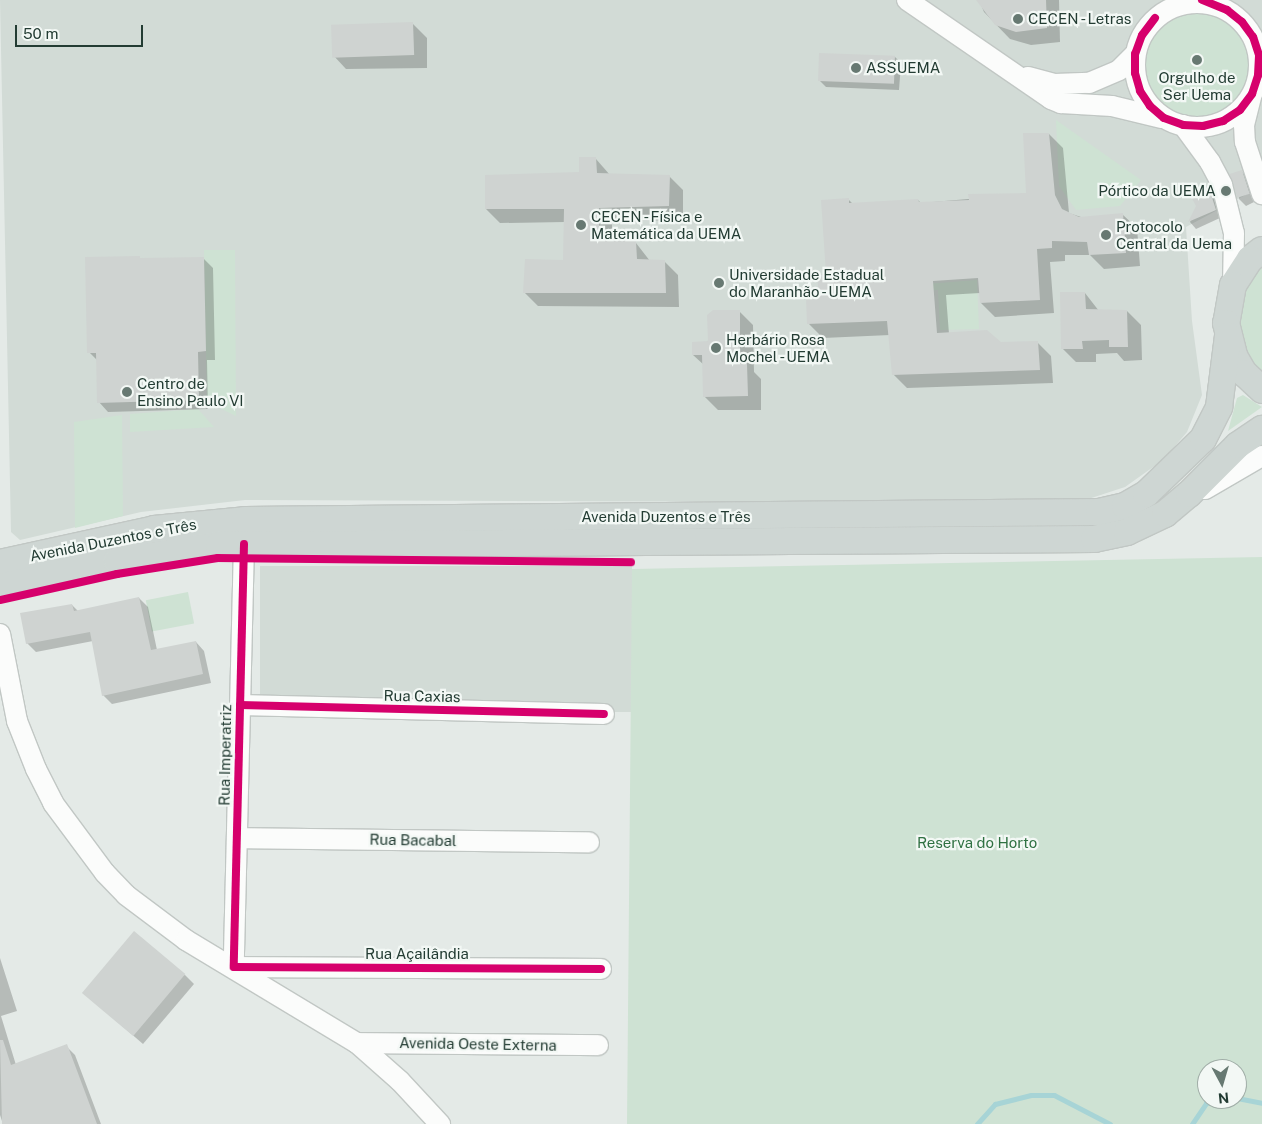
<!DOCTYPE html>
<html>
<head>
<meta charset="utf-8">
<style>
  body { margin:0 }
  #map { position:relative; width:1262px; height:1124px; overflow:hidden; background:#e4eae7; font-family:"Public Sans",sans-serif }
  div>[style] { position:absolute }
  .built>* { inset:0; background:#d2dbd6; transform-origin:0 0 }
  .green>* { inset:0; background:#cee2d3; transform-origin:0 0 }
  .round { border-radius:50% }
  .shadow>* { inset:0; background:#0003 }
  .stream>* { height:5px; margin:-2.5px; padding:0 2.5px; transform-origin:2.5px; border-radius:2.5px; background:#a7d4d6 }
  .building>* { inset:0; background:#cfd3d1; transform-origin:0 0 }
  .roads { filter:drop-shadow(1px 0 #c1c7c4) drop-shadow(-1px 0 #c1c7c4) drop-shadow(0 1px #c1c7c4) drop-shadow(0 -1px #c1c7c4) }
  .minor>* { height:20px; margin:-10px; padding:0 10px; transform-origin:10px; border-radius:10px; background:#fbfcfb }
  .minor>.ring { margin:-10px; padding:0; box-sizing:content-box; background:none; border:20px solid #fbfcfb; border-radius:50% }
  .major>* { height:26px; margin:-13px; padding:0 13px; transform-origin:13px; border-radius:13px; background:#ced6d3 }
  .cycleway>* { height:8px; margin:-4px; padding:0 4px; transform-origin:4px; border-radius:4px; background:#d6006c }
  .dots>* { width:14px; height:14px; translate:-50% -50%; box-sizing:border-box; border:2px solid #f3f8f5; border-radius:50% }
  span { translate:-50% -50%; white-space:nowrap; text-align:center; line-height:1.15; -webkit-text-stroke:4.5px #f3f8f5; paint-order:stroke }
  .poi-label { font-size:15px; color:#233c33 }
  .left { translate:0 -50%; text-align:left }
  .right { translate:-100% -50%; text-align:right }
  .street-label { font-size:15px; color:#233c33 }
  .park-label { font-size:15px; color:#2f7142 }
  .north { position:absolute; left:1197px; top:1059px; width:50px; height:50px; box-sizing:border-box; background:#f3f8f5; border:1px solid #a0ada7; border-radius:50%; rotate:174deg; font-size:14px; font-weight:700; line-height:20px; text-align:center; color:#233c33 }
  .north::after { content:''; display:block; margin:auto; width:18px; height:22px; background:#677972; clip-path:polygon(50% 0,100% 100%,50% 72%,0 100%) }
  .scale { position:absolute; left:15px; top:25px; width:128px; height:22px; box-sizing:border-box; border:2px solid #233c33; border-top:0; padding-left:6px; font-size:15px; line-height:18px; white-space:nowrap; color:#233c33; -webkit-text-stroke:4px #f3f8f5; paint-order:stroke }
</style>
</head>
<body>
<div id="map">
  <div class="built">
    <div style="clip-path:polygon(0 0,1262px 0,1262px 186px,1186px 227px,1192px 321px,1202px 395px,1187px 432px,1163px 460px,1125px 487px,1076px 503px,245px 500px,141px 512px,20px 540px,11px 532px)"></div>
    <div style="left:260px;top:566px;width:372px;height:146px"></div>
  </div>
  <div class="green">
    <div class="round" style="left:1145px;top:14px;width:104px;height:104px"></div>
    <div style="clip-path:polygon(1056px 120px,1141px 180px,1120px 206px,1076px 210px,1059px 186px)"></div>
    <div style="clip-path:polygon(204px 250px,235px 250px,236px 416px,207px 402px)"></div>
    <div style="clip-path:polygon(1262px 261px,1262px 380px,1249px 367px,1233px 315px,1256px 267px)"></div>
    <div style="clip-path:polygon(977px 280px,979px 329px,940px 330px,938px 290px,910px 291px,902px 286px)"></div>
    <div style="clip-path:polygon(1243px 395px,1262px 407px,1228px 431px,1237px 398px)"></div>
    <div style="clip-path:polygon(198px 409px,214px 427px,130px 432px,130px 414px)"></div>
    <div style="clip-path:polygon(122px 415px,123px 516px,75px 528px,74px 422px)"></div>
    <div style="clip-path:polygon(evenodd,1262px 557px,1262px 1124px,627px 1124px,632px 569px,1262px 557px,1207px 1069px,1237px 1069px,1237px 1099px,1207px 1099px,1207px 1069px)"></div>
    <div style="left:188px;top:592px;width:32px;height:43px;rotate:79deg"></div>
  </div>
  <div class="shadow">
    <div style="clip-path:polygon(979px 0,1059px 0,1060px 42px,1031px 45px,1010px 39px,984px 12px)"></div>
    <div style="clip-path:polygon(413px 24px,427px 38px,427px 68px,346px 69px,333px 55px)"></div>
    <div style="clip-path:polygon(894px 56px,901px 63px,899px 90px,826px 87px,819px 80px)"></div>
    <div style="clip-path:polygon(1049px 134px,1063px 148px,1069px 213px,1084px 218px,1123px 215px,1137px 228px,1140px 266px,1104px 269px,1090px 255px,1065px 255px,1065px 261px,1050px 262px,1054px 313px,995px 317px,981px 303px,980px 293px,946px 295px,949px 334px,1001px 343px,1037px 342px,1051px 356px,1053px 383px,907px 388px,893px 374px,890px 335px,823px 338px,809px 324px,821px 298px,848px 199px,853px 204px,918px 200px,921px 203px,1028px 194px)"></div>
    <div style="clip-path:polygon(596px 159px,610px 175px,669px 176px,683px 190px,683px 220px,612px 221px,612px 242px,636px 243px,650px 261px,664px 261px,678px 275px,679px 307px,538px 306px,524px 292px,564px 261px,565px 222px,500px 223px,486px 209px,580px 173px)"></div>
    <div style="clip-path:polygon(1241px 171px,1248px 178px,1256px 201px,1246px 206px,1239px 199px)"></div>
    <div style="clip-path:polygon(1208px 186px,1215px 193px,1222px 217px,1196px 229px,1190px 222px)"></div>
    <div style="clip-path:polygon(203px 258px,213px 268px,215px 360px,207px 360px,208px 409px,108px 412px,99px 402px,98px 361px,89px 352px)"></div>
    <div style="clip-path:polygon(1085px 293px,1099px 311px,1127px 311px,1141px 325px,1142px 360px,1124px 361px,1117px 353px,1096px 354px,1096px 362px,1076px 362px,1062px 348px)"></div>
    <div style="clip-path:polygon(739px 311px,753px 325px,754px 372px,761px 379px,761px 410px,718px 410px,704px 396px,704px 365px,693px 355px)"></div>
    <div style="clip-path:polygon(139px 598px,148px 607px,157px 650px,196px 642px,204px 651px,211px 683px,112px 704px,103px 695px,93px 641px,36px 652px,27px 643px,72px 605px,78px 611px)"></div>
    <div style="clip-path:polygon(0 958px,17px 1011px,1px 1016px,16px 1065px,66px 1046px,75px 1055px,101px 1124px,3px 1124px,0 1115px)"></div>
    <div style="clip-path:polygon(185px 975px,194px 984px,143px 1044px,84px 993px)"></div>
  </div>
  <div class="stream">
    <div style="left:1237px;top:1098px;width:25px;rotate:11deg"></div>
    <div style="left:977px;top:1124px;width:27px;rotate:-48deg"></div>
    <div style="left:995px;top:1104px;width:37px;rotate:-14deg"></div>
    <div style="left:1031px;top:1095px;width:23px"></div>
    <div style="left:1054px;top:1095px;width:63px;rotate:27.4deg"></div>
    <div style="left:1192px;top:1124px;width:25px;rotate:-56deg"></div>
    <div style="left:1206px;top:1103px;width:24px;rotate:-9deg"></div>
  </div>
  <div class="building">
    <div style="clip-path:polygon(976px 0,1046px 0,1047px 28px,1016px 32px,995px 25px)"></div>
    <div style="left:413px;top:22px;width:33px;height:82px;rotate:88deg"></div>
    <div style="left:819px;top:53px;width:76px;height:28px;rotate:2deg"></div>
    <div style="clip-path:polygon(1023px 133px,1049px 133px,1055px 195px,1062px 209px,1079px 217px,1123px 213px,1126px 253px,1089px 255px,1087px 242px,1052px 241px,1052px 248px,1037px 249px,1040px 300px,980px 303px,978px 278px,933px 281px,937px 333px,987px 330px,1001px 342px,1038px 341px,1040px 370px,892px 375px,887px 321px,807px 324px,806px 298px,819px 297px,817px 275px,826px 274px,821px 200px,849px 198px,849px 203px,918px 199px,919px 202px,969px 200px,968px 194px,1026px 193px)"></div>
    <div style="clip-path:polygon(579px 157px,596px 157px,597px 173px,670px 175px,669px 206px,599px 208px,599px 240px,636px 241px,637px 259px,665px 260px,666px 293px,523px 293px,525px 259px,563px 260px,564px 209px,485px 209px,485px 175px,579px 172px)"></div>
    <div style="left:1242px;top:170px;width:25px;height:13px;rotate:72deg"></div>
    <div style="clip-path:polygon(1208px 185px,1216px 210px,1188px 222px,1196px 206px,1189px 193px)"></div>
    <div style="clip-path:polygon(140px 256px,140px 258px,204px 257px,206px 351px,198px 352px,199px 400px,97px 403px,96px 353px,87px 353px,85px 257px)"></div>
    <div style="clip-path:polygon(1060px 292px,1085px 292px,1086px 309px,1127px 310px,1128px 347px,1109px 347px,1109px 340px,1082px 341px,1083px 349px,1061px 349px)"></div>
    <div style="clip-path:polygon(713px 310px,740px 310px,740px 364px,747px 364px,748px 396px,703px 397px,702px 355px,692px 355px,692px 342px,708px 341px,707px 315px)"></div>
    <div style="clip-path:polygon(139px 597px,151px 650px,196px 641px,203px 674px,102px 696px,90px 632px,26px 644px,20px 613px,72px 604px,74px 611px)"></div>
    <div style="left:134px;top:931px;width:67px;height:81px;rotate:40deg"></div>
    <div style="clip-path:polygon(0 1040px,3px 1040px,11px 1065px,67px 1044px,97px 1124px,2px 1124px)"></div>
  </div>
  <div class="roads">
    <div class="minor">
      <div style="left:907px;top:0;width:175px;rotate:34.5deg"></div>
      <div style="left:1051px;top:99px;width:11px;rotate:22deg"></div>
      <div style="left:1061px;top:103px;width:51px;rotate:3.4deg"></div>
      <div style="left:1112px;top:106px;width:51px;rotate:13.5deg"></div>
      <div class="ring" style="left:1135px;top:3px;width:104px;height:104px"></div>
      <div style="left:1028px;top:77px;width:28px;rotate:15deg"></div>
      <div style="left:1055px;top:84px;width:34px;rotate:-2deg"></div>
      <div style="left:1089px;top:83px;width:33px;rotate:-23deg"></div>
      <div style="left:1119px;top:70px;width:23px;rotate:-45deg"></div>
      <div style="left:1251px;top:97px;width:29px;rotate:104deg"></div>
      <div style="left:1244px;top:125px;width:17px;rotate:87deg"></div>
      <div style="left:1245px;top:142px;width:55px;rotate:71.9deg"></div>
      <div style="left:1183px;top:125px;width:46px;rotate:53.9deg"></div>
      <div style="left:1210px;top:162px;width:26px;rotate:62deg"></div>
      <div style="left:1222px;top:185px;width:49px;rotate:76deg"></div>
      <div style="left:1234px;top:233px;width:52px;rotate:91.1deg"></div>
      <div style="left:1205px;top:489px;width:66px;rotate:-30.1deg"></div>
      <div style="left:244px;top:544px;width:423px;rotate:91.4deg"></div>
      <div style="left:234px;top:967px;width:367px;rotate:0.3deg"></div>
      <div style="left:0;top:634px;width:89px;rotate:78.9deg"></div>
      <div style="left:17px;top:721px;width:52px;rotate:68.4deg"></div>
      <div style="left:36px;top:769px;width:38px;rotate:63deg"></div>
      <div style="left:53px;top:803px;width:87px;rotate:53.4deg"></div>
      <div style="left:105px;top:873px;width:30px;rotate:46deg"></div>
      <div style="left:126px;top:895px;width:75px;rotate:36.9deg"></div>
      <div style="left:186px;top:940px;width:200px;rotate:31.1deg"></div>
      <div style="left:357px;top:1043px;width:57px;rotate:41.5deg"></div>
      <div style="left:400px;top:1081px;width:59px;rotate:47.1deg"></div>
      <div style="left:240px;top:705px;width:364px;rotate:1.4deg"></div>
      <div style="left:237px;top:838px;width:352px;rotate:0.7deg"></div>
      <div style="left:357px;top:1043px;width:241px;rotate:0.5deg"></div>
    </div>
    <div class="major">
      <div style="left:1262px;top:250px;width:15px;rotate:143deg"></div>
      <div style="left:1250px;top:259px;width:31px;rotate:123deg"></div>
      <div style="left:1233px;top:285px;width:39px;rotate:100deg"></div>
      <div style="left:1226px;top:323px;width:34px;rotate:76deg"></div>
      <div style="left:1234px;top:356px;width:20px;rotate:60deg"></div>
      <div style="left:1244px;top:373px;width:25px;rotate:43deg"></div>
      <div style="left:0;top:563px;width:158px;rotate:-12.4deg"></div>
      <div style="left:154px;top:529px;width:91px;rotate:-5.6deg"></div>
      <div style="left:245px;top:520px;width:854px;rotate:-0.54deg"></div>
      <div style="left:1099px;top:512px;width:27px;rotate:-13deg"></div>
      <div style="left:1125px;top:506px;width:24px;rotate:-30deg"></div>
      <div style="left:1146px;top:494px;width:79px;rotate:-44deg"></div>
      <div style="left:1203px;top:439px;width:36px;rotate:-63deg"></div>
      <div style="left:1219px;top:407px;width:72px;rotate:-82.8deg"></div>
      <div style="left:0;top:587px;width:120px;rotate:-12.5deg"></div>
      <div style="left:117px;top:561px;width:103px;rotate:-8.9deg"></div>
      <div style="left:219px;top:545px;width:875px;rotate:-0.39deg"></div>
      <div style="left:1094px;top:539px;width:34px;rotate:-12deg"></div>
      <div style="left:1127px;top:532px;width:42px;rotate:-25.3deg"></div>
      <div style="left:1165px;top:514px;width:31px;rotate:-40deg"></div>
      <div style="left:1189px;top:494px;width:69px;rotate:-45deg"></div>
      <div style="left:1238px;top:445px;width:29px;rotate:-34deg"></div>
    </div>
  </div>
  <div class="cycleway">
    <div style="left:1155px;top:18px;width:21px;rotate:127deg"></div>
    <div style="left:1142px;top:35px;width:20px;rotate:110deg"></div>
    <div style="left:1135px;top:54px;width:19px;rotate:90deg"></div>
    <div style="left:1135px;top:73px;width:19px;rotate:74deg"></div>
    <div style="left:1140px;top:91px;width:18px;rotate:56deg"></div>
    <div style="left:1150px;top:106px;width:18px;rotate:41deg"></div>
    <div style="left:1164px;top:118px;width:20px;rotate:20deg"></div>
    <div style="left:1183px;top:125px;width:20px;rotate:3deg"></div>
    <div style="left:1203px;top:126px;width:21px;rotate:-14deg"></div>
    <div style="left:1223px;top:121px;width:20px;rotate:-33deg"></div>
    <div style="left:1240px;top:110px;width:20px;rotate:-53deg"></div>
    <div style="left:1252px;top:94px;width:20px;rotate:-72deg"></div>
    <div style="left:1258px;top:75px;width:20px;rotate:-87deg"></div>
    <div style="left:1259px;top:55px;width:19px;rotate:-108deg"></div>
    <div style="left:1253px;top:37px;width:19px;rotate:-126deg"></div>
    <div style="left:1242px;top:22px;width:19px;rotate:-141deg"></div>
    <div style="left:1227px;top:10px;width:27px;rotate:-158deg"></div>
    <div style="left:244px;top:544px;width:423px;rotate:91.4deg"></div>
    <div style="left:234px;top:967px;width:367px;rotate:0.3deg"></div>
    <div style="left:0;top:600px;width:120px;rotate:-12.5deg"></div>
    <div style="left:117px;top:574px;width:102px;rotate:-9deg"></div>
    <div style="left:218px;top:558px;width:413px;rotate:0.6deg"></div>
    <div style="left:240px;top:705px;width:364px;rotate:1.4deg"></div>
  </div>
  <div class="dots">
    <div style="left:1018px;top:19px;background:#677972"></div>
    <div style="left:1197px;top:60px;background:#677972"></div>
    <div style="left:856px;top:68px;background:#677972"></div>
    <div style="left:1226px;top:191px;background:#677972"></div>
    <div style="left:581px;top:225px;background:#677972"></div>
    <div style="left:1106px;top:235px;background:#677972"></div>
    <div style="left:719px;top:283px;background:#677972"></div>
    <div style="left:716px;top:348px;background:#677972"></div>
    <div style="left:127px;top:392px;background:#677972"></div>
  </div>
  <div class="poi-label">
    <span class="left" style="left:1028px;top:19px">CECEN - Letras</span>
    <span class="left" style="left:866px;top:68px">ASSUEMA</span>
    <span style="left:1197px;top:86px">Orgulho de<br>Ser Uema</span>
    <span class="right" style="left:1216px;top:191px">Pórtico da UEMA</span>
    <span class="left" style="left:591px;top:225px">CECEN - Física e<br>Matemática da UEMA</span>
    <span class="left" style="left:1116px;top:235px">Protocolo<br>Central da Uema</span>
    <span class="left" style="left:729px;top:283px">Universidade Estadual<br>do Maranhão - UEMA</span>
    <span class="left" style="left:726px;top:348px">Herbário Rosa<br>Mochel - UEMA</span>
    <span class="left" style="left:137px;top:392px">Centro de<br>Ensino Paulo VI</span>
  </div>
  <div class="street-label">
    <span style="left:666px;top:517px">Avenida Duzentos e Três</span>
    <span style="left:113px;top:540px;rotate:-11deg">Avenida Duzentos e Três</span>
    <span style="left:422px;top:696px;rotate:1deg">Rua Caxias</span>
    <span style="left:225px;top:755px;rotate:-89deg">Rua Imperatriz</span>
    <span style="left:413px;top:840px;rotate:1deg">Rua Bacabal</span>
    <span style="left:417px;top:954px">Rua Açailândia</span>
    <span style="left:478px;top:1044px;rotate:1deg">Avenida Oeste Externa</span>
  </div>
  <div class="park-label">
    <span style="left:977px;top:843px">Reserva do Horto</span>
  </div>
  <div class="north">N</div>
  <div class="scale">50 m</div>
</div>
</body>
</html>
